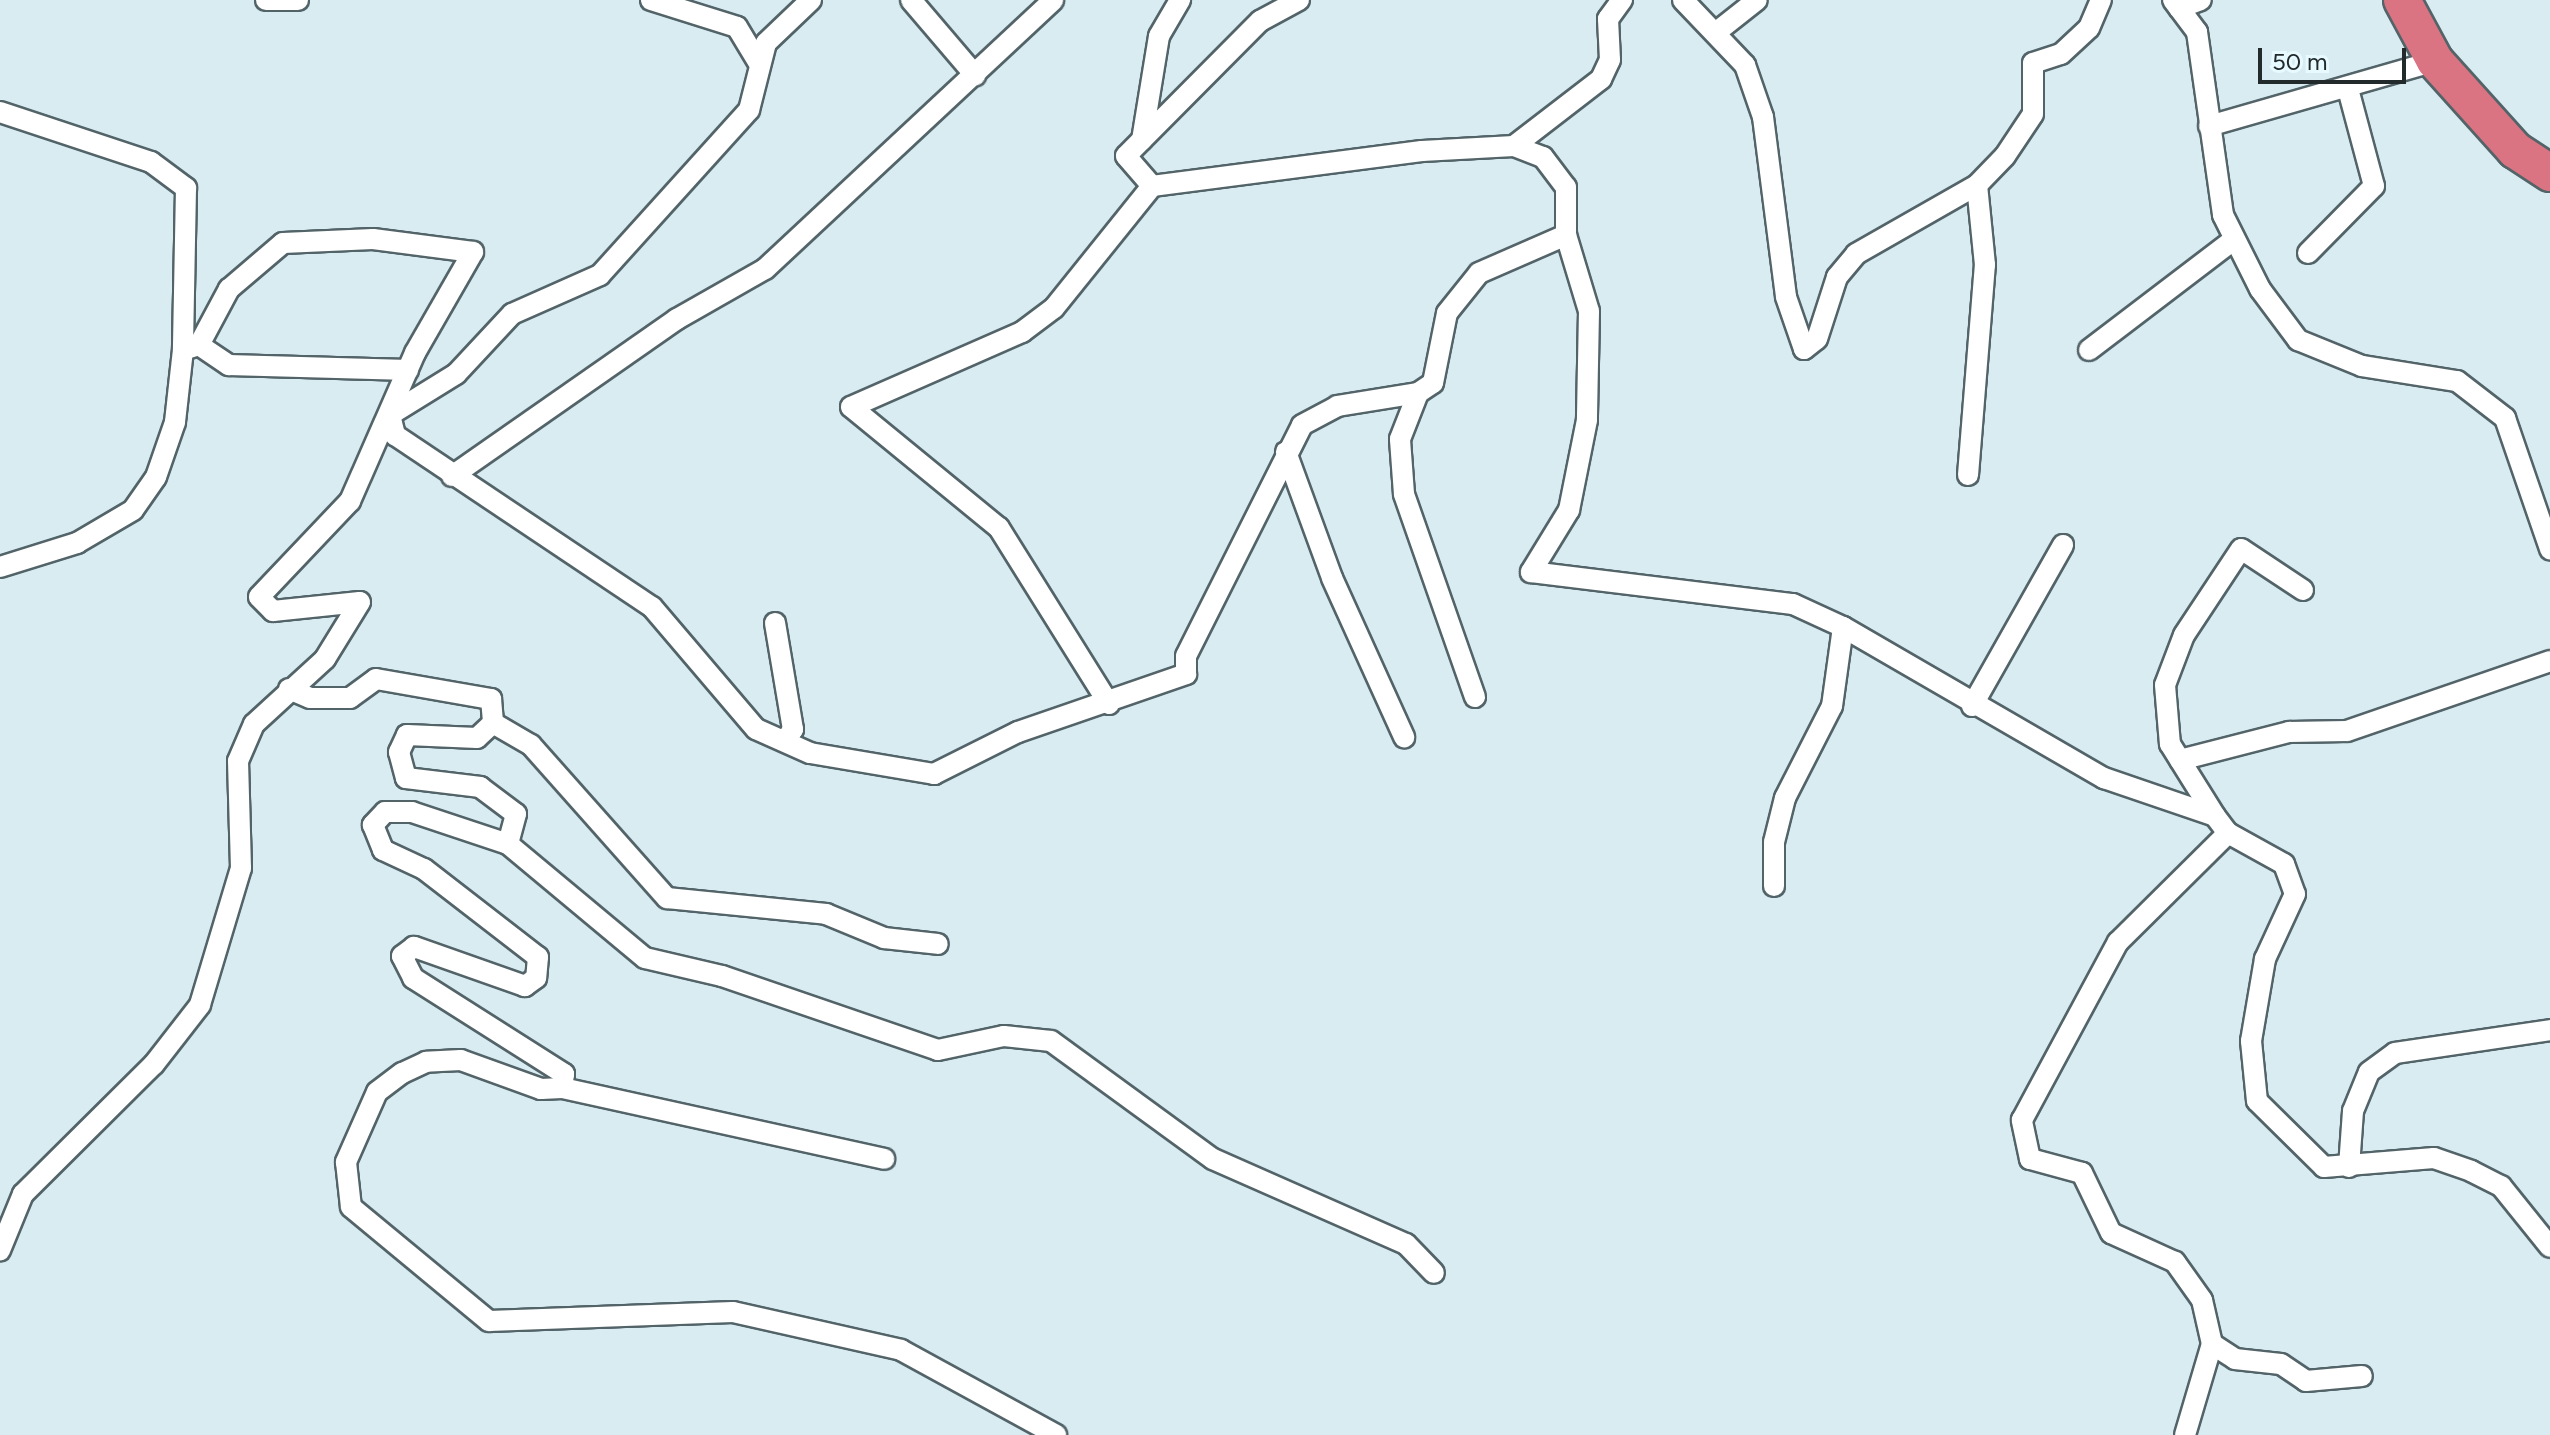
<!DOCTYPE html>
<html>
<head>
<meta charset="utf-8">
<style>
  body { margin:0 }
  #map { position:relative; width:2550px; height:1435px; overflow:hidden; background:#d9ecf2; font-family:Figtree,sans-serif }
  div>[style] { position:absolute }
  .roads { filter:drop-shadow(2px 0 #536469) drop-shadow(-2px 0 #536469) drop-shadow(0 2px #536469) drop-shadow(0 -2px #536469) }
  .street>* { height:20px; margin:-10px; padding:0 10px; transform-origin:10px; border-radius:10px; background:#fff }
  .highway>* { height:36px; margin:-18px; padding:0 18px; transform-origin:18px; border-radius:18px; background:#db7482 }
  span { translate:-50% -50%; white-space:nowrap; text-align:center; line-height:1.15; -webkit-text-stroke:8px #e6faff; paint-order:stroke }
  .scale { position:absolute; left:2258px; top:48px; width:148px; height:36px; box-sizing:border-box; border:4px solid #222a2c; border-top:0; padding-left:10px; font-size:24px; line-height:28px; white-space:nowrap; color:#222a2c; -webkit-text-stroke:6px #e6faff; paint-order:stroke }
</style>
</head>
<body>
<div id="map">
  <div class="roads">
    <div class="street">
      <div style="left:266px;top:0;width:32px"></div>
      <div style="left:651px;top:0;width:90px;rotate:17.4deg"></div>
      <div style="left:737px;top:27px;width:41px;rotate:59deg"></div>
      <div style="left:811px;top:0;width:62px;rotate:136.3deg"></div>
      <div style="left:766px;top:43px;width:69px;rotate:104.2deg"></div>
      <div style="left:749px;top:110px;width:222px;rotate:132.1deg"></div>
      <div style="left:600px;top:275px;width:96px;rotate:156.1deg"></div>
      <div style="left:512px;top:314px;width:82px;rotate:133deg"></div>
      <div style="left:456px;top:374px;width:78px;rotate:148.2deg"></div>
      <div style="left:390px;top:415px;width:21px;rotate:76deg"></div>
      <div style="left:395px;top:435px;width:309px;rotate:33.8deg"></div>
      <div style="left:652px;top:607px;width:160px;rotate:49.6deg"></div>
      <div style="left:756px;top:729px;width:59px;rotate:24deg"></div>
      <div style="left:810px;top:753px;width:126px;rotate:9.6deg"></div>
      <div style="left:934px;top:774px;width:94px;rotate:-26.6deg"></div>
      <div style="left:1018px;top:732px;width:178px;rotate:-19deg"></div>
      <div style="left:1186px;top:674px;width:18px;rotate:-90deg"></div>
      <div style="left:1186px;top:656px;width:258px;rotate:-63.3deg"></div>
      <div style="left:1302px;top:425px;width:40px;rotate:-28deg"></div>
      <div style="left:1337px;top:406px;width:82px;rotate:-9.1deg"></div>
      <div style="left:911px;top:0;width:99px;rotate:49.5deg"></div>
      <div style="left:1299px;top:0;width:44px;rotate:151.7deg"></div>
      <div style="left:1260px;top:21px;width:190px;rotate:134.8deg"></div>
      <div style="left:1126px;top:156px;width:40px;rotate:49deg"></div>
      <div style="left:1152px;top:186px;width:272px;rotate:-7.4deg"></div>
      <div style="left:1422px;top:151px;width:92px;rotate:-3.1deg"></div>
      <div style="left:1514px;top:146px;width:31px;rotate:21deg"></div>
      <div style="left:1543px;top:157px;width:38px;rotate:53deg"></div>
      <div style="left:1566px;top:187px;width:48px;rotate:90deg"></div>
      <div style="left:1566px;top:235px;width:79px;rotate:73.2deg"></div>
      <div style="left:1589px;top:311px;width:109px;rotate:91.1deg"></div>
      <div style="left:1587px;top:420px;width:92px;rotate:101.3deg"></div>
      <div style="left:1569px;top:510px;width:73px;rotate:121.5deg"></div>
      <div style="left:1531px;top:572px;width:264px;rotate:7deg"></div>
      <div style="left:1793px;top:604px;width:55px;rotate:24.7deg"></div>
      <div style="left:1843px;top:627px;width:80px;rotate:97.9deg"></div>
      <div style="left:1832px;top:706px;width:103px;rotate:117.1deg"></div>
      <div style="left:1785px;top:798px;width:45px;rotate:104deg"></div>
      <div style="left:1774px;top:842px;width:44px;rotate:90deg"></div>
      <div style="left:1683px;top:0;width:90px;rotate:46.4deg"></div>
      <div style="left:1745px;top:65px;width:55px;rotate:70.9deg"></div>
      <div style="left:1763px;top:117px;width:181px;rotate:82.7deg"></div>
      <div style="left:1786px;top:297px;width:55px;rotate:70.9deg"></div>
      <div style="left:1804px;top:349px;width:16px;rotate:-38deg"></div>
      <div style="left:1817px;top:339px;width:65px;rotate:-72.1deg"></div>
      <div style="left:1837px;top:277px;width:30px;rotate:-50deg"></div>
      <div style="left:1856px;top:254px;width:139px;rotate:-29.7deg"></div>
      <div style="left:1977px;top:185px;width:40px;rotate:-46deg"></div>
      <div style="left:2005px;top:156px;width:50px;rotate:-56.3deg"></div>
      <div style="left:2033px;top:114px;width:51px;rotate:-90deg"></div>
      <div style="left:2033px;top:63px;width:29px;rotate:-18deg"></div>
      <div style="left:2061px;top:54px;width:38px;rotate:-43deg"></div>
      <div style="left:2089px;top:28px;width:30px;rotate:-67deg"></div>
      <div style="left:2173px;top:0;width:40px;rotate:53deg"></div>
      <div style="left:2197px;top:32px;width:185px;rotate:81.9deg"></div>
      <div style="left:2223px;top:215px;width:83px;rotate:63.4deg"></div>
      <div style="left:2260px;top:289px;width:64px;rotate:53.3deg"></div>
      <div style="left:2298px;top:340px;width:69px;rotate:22.1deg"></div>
      <div style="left:2362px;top:366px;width:96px;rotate:9deg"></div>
      <div style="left:2457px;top:381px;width:61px;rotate:37.6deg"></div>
      <div style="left:2505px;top:418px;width:139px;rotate:71deg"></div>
      <div style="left:2179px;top:8px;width:23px;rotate:-20deg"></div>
      <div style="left:1719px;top:30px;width:48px;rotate:-38.3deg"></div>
      <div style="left:0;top:112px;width:159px;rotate:18.3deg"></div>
      <div style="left:151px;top:162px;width:44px;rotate:36.6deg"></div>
      <div style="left:186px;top:188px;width:162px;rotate:91.1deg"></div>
      <div style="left:183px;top:350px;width:17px;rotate:-17deg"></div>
      <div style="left:199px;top:345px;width:64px;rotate:-61.8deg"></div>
      <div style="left:229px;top:289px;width:71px;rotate:-40.4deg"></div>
      <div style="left:283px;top:243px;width:90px;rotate:-2.5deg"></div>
      <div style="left:373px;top:239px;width:101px;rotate:7.4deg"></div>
      <div style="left:473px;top:252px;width:116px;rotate:119.9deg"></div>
      <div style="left:415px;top:353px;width:162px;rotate:113.7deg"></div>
      <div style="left:350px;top:501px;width:132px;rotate:133.5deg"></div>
      <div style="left:259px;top:597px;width:20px;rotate:45deg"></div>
      <div style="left:273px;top:611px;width:87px;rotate:-5.9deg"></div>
      <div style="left:360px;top:602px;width:67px;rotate:121.6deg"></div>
      <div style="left:325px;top:659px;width:96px;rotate:137.5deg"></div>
      <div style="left:254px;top:724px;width:40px;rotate:113.4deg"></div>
      <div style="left:238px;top:761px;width:107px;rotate:88.4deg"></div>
      <div style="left:241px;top:868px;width:143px;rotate:106.7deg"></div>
      <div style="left:200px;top:1005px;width:75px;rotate:127.9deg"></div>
      <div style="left:154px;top:1064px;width:185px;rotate:135.2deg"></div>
      <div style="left:23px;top:1194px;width:61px;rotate:112.3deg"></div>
      <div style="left:2209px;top:126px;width:235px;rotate:-16deg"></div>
      <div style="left:1142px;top:140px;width:105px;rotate:-80.7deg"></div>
      <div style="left:1159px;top:36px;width:42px;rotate:-59.7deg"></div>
      <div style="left:1514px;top:146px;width:110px;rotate:-37.6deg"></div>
      <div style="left:1601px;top:79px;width:21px;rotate:-65deg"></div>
      <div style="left:1610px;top:60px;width:41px;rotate:-92.8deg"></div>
      <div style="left:1608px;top:19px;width:24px;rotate:-54deg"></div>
      <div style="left:2308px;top:253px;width:94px;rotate:-45.4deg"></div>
      <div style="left:2374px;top:186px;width:100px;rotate:-105deg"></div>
      <div style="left:199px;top:345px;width:36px;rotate:34deg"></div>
      <div style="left:229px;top:365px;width:179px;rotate:1.6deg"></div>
      <div style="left:2089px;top:350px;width:178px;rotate:-37.3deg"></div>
      <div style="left:1286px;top:452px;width:134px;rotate:69.9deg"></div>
      <div style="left:1332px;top:578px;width:175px;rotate:65.6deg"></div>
      <div style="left:1968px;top:475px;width:211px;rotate:-85.4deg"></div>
      <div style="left:1985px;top:265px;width:80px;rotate:-95.7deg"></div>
      <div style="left:452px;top:476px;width:274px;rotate:-34.9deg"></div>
      <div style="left:677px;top:319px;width:101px;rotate:-29.6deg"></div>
      <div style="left:765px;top:269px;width:394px;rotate:-43deg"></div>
      <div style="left:0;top:567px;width:81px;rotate:-17.3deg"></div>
      <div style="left:77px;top:543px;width:65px;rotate:-30.5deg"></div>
      <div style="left:133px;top:510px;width:40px;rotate:-55.1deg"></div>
      <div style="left:156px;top:477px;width:58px;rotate:-70.9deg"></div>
      <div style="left:175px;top:422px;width:72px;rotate:-83.7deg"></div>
      <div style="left:2303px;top:590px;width:74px;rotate:-146.5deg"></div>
      <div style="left:2241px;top:549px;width:103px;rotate:123.5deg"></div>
      <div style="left:2184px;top:635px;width:53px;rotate:110.8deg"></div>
      <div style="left:2165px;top:685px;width:59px;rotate:85.2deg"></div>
      <div style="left:2170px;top:744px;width:85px;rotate:58deg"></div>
      <div style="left:2215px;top:816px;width:21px;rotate:53deg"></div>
      <div style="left:2228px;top:833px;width:64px;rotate:29deg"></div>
      <div style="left:2284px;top:864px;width:32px;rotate:70deg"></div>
      <div style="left:2295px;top:894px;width:72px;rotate:114.8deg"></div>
      <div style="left:2265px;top:959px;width:83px;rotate:99.7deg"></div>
      <div style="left:2251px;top:1041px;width:60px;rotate:84.3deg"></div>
      <div style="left:2257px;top:1101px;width:94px;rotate:44.6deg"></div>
      <div style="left:2324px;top:1167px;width:110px;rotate:-4.7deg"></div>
      <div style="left:2434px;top:1158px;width:39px;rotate:19deg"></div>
      <div style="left:2471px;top:1171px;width:34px;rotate:27deg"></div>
      <div style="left:2501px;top:1186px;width:78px;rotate:51.2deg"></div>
      <div style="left:775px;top:623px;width:108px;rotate:80.4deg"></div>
      <div style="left:793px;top:729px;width:13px;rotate:122deg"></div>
      <div style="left:1843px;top:627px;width:302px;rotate:30.1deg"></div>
      <div style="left:2104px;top:778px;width:117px;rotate:18.9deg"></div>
      <div style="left:289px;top:689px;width:23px;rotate:23deg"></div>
      <div style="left:310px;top:698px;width:40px"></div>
      <div style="left:350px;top:698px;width:32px;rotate:-36deg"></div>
      <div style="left:376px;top:679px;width:117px;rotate:9.9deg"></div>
      <div style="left:491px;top:699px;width:24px;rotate:85deg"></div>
      <div style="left:493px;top:723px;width:22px;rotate:137deg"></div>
      <div style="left:477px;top:738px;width:70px;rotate:-177.5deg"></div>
      <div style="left:407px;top:735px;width:19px;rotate:115deg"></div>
      <div style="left:399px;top:752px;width:27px;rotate:75deg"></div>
      <div style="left:406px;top:778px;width:75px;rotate:6.9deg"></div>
      <div style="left:480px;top:787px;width:45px;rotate:36.9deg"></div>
      <div style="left:516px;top:814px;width:31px;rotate:105deg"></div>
      <div style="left:508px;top:844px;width:101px;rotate:-161.6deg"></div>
      <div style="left:412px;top:812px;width:27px;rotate:180deg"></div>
      <div style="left:385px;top:812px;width:18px;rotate:133deg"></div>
      <div style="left:373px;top:825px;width:27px;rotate:68deg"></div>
      <div style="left:383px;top:850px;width:45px;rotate:24.9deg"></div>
      <div style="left:424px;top:869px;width:144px;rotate:37.7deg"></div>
      <div style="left:538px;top:957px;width:21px;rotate:95deg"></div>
      <div style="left:536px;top:978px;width:14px;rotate:144deg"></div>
      <div style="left:525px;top:986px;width:118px;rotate:-160.6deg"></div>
      <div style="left:414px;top:947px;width:15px;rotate:143deg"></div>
      <div style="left:402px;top:956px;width:25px;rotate:63deg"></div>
      <div style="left:413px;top:978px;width:179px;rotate:32.4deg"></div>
      <div style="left:564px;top:1074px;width:14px;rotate:98deg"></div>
      <div style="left:562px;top:1088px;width:21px;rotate:177deg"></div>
      <div style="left:541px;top:1089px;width:85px;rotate:-160.1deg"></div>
      <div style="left:461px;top:1060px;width:35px;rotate:177deg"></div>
      <div style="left:426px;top:1062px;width:26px;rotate:155deg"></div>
      <div style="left:402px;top:1073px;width:31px;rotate:143deg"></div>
      <div style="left:377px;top:1092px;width:77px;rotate:113.9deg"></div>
      <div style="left:346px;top:1162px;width:45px;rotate:83.7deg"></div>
      <div style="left:351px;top:1207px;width:179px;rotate:39.6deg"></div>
      <div style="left:489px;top:1321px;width:244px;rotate:-2.1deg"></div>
      <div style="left:733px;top:1312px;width:172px;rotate:12.7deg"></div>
      <div style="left:901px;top:1350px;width:177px;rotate:28.7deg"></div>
      <div style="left:1475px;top:697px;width:215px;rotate:-109.3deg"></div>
      <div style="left:1404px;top:494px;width:55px;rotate:-94.2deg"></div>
      <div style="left:1400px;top:439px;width:49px;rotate:-68.6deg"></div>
      <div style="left:1418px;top:393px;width:18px;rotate:-34deg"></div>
      <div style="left:1433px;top:383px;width:71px;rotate:-78.7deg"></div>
      <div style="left:1447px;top:313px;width:51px;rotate:-51.3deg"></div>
      <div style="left:1479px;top:273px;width:95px;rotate:-23.6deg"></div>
      <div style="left:1109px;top:704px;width:208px;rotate:-122deg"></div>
      <div style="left:999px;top:528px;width:191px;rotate:-140.7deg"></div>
      <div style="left:851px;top:407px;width:187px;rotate:-23.7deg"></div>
      <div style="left:1022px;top:332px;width:40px;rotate:-37deg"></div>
      <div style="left:1054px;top:308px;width:156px;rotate:-51.2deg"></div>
      <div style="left:1972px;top:706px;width:185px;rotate:-60.5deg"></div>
      <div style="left:493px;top:723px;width:44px;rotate:30.1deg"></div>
      <div style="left:531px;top:745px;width:205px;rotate:48.4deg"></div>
      <div style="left:667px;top:898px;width:160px;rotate:5.7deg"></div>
      <div style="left:826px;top:914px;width:63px;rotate:22.5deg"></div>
      <div style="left:884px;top:938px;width:54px;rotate:6.3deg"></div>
      <div style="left:2180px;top:760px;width:113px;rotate:-14.4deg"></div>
      <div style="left:2289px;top:732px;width:58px;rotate:-1deg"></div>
      <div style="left:2347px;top:731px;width:215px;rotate:-19deg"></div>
      <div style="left:508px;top:844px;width:178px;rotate:39.8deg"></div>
      <div style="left:645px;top:958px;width:79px;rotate:13.2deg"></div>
      <div style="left:722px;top:976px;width:228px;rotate:18.9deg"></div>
      <div style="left:938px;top:1050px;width:67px;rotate:-12deg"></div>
      <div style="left:1004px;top:1036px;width:47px;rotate:6.1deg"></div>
      <div style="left:1051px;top:1041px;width:200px;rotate:36.1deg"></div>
      <div style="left:1213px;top:1159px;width:211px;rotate:23.8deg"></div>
      <div style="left:1406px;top:1244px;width:40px;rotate:46deg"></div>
      <div style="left:562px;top:1088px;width:330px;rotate:12.4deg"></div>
      <div style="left:2349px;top:1167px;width:56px;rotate:-85.9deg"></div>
      <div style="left:2353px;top:1111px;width:42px;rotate:-67.7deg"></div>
      <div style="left:2369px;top:1072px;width:32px;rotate:-36deg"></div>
      <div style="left:2395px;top:1053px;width:157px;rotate:-8.4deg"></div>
      <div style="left:2212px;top:1344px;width:27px;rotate:33deg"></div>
      <div style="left:2235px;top:1359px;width:46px;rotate:6.2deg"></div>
      <div style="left:2281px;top:1364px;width:30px;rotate:34deg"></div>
      <div style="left:2306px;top:1381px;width:56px;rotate:-5.1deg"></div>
      <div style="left:2185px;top:1435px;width:95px;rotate:-73.5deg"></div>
      <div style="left:2212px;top:1344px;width:45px;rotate:-102.8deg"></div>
      <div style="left:2202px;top:1300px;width:47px;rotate:-125.4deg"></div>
      <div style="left:2175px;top:1262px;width:70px;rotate:-155.6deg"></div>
      <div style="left:2111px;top:1233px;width:67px;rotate:-115.8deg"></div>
      <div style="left:2082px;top:1173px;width:54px;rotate:-164.9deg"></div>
      <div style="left:2030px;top:1159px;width:40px;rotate:-102deg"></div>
      <div style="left:2022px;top:1120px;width:202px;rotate:-61.7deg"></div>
      <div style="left:2118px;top:942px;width:155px;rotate:-44.7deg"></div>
    </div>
    <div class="highway">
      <div style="left:2402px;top:0;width:69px;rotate:61.6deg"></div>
      <div style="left:2435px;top:61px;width:120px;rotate:48deg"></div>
      <div style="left:2515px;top:150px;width:42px;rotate:33.3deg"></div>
    </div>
  </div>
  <div class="scale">50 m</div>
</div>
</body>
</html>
